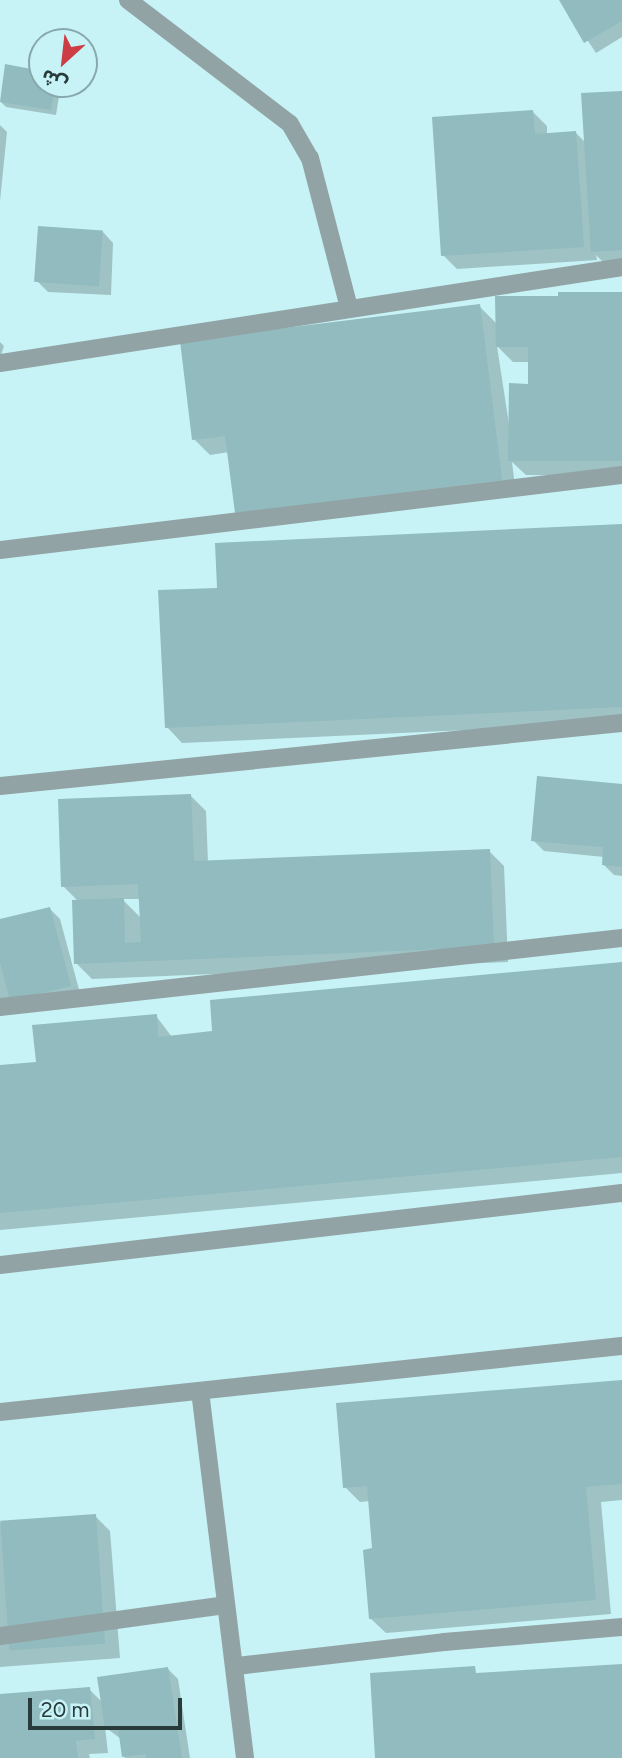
<!DOCTYPE html>
<html>
<head>
<meta charset="utf-8">
<style>
  body { margin:0 }
  #map { position:relative; width:622px; height:1758px; overflow:hidden; background:#c7f3f6; font-family:Figtree,"Noto Sans Arabic",sans-serif }
  div>[style] { position:absolute }
  .shadow>* { inset:0; background:#0003 }
  .building>* { inset:0; background:#91bbbe; transform-origin:0 0 }
  .minor>* { height:18px; margin:-9px; padding:0 9px; transform-origin:9px; border-radius:9px; background:#92a3a5 }
  span { translate:-50% -50%; white-space:nowrap; text-align:center; line-height:1.15; -webkit-text-stroke:5px #c7f3f6; paint-order:stroke }
  .north { position:absolute; left:28px; top:28px; width:70px; height:70px; box-sizing:border-box; background:#c7f3f6; border:2px solid #88a9ab; border-radius:50%; rotate:207deg; font-size:19px; font-weight:700; line-height:28px; text-align:center; color:#293a3b }
  .north::after { content:''; display:block; margin:auto; width:24px; height:32px; background:#cd3d44; clip-path:polygon(50% 0,100% 100%,50% 72%,0 100%) }
  .scale { position:absolute; left:28px; top:1698px; width:154px; height:32px; box-sizing:border-box; border:4px solid #293a3b; border-top:0; padding-left:9px; font-size:21px; line-height:24px; white-space:nowrap; color:#293a3b; -webkit-text-stroke:5px #c7f3f6; paint-order:stroke }
</style>
</head>
<body>
<div id="map">
  <div class="shadow">
    <div style="clip-path:polygon(561px 0,622px 0,622px 37px,596px 53px)"></div>
    <div style="clip-path:polygon(42px 72px,42px 84px,61px 84px,56px 115px,6px 107px,1px 102px)"></div>
    <div style="clip-path:polygon(622px 93px,622px 261px,603px 262px,596px 255px,597px 260px,457px 269px,443px 255px,533px 112px,547px 126px,547px 135px,576px 133px,586px 143px)"></div>
    <div style="clip-path:polygon(0 125px,7px 132px,0 201px)"></div>
    <div style="clip-path:polygon(103px 232px,113px 243px,111px 295px,48px 292px,37px 281px)"></div>
    <div style="clip-path:polygon(evenodd,622px 294px,622px 476px,526px 475px,512px 462px,516px 495px,252px 527px,229px 452px,210px 455px,194px 439px,479px 306px,497px 324px,560px 298px,622px 294px,497px 346px,513px 362px,530px 362px,530px 385px,510px 431px,497px 346px)"></div>
    <div style="clip-path:polygon(0 342px,4px 346px,0 358px)"></div>
    <div style="clip-path:polygon(622px 526px,622px 723px,182px 743px,167px 727px,219px 590px)"></div>
    <div style="clip-path:polygon(622px 786px,622px 876px,614px 875px,603px 864px,604px 857px,544px 851px,533px 840px)"></div>
    <div style="clip-path:polygon(evenodd,191px 796px,206px 811px,208px 863px,489px 851px,504px 866px,508px 962px,92px 979px,76px 963px,78px 901px,63px 886px,191px 796px,122px 899px,140px 899px,141px 918px,122px 899px)"></div>
    <div style="clip-path:polygon(50px 909px,60px 919px,81px 997px,0 1012px,0 921px)"></div>
    <div style="clip-path:polygon(622px 964px,622px 1173px,0 1230px,0 1067px,38px 1063px,156px 1016px,172px 1037px,214px 1033px)"></div>
    <div style="clip-path:polygon(622px 1382px,622px 1500px,601px 1502px,611px 1614px,386px 1633px,370px 1618px,374px 1550px,370px 1501px,360px 1502px,345px 1487px)"></div>
    <div style="clip-path:polygon(95px 1516px,110px 1531px,120px 1658px,0 1667px,0 1523px)"></div>
    <div style="clip-path:polygon(168px 1669px,178px 1679px,190px 1758px,125px 1758px,121px 1739px,105px 1727px,108px 1753px,89px 1754px,90px 1758px,0 1758px,0 1696px,89px 1689px,103px 1703px)"></div>
  </div>
  <div class="building">
    <div style="clip-path:polygon(559px 0,622px 0,622px 21px,584px 43px)"></div>
    <div style="clip-path:polygon(5px 64px,42px 71px,42px 84px,55px 84px,51px 110px,0 102px)"></div>
    <div style="clip-path:polygon(622px 91px,622px 250px,591px 252px,581px 93px)"></div>
    <div style="clip-path:polygon(533px 110px,535px 134px,576px 131px,584px 247px,441px 256px,432px 117px)"></div>
    <div style="left:38px;top:226px;width:65px;height:56px;rotate:4deg"></div>
    <div style="clip-path:polygon(558px 292px,622px 292px,622px 461px,508px 461px,509px 383px,528px 384px,528px 347px,496px 347px,495px 296px,558px 296px)"></div>
    <div style="clip-path:polygon(480px 304px,502px 480px,235px 513px,225px 436px,192px 440px,180px 341px)"></div>
    <div style="clip-path:polygon(622px 524px,622px 707px,165px 728px,158px 590px,217px 588px,215px 543px)"></div>
    <div style="clip-path:polygon(537px 776px,622px 784px,622px 867px,602px 865px,603px 847px,531px 841px)"></div>
    <div style="clip-path:polygon(191px 794px,194px 861px,490px 849px,494px 947px,74px 964px,72px 900px,124px 898px,125px 943px,141px 942px,138px 884px,61px 887px,58px 799px)"></div>
    <div style="clip-path:polygon(50px 907px,71px 986px,10px 1001px,0 962px,0 919px)"></div>
    <div style="clip-path:polygon(622px 962px,622px 1157px,0 1213px,0 1065px,36px 1062px,32px 1025px,157px 1014px,158px 1037px,212px 1031px,210px 1000px)"></div>
    <div style="clip-path:polygon(622px 1380px,622px 1484px,586px 1487px,596px 1600px,369px 1619px,363px 1550px,372px 1548px,367px 1486px,343px 1488px,336px 1403px)"></div>
    <div style="left:96px;top:1514px;width:130px;height:96px;rotate:86deg"></div>
    <div style="clip-path:polygon(622px 1664px,622px 1758px,375px 1758px,370px 1673px,475px 1666px,476px 1673px)"></div>
    <div style="clip-path:polygon(168px 1667px,182px 1758px,146px 1758px,146px 1754px,122px 1757px,118px 1728px,105px 1729px,97px 1677px)"></div>
    <div style="clip-path:polygon(90px 1687px,95px 1739px,76px 1741px,78px 1758px,0 1758px,0 1694px)"></div>
  </div>
  <div class="minor">
    <div style="left:128px;top:0;width:204px;rotate:37.4deg"></div>
    <div style="left:290px;top:124px;width:39px;rotate:60deg"></div>
    <div style="left:310px;top:158px;width:155px;rotate:75.4deg"></div>
    <div style="left:0;top:363px;width:629px;rotate:-8.77deg"></div>
    <div style="left:0;top:550px;width:627px;rotate:-6.88deg"></div>
    <div style="left:0;top:786px;width:625px;rotate:-5.78deg"></div>
    <div style="left:0;top:1007px;width:626px;rotate:-6.33deg"></div>
    <div style="left:0;top:1265px;width:626px;rotate:-6.6deg"></div>
    <div style="left:200px;top:1391px;width:370px;rotate:83deg"></div>
    <div style="left:0;top:1412px;width:625px;rotate:-6.06deg"></div>
    <div style="left:0;top:1636px;width:227px;rotate:-7.8deg"></div>
    <div style="left:237px;top:1666px;width:208px;rotate:-6.6deg"></div>
    <div style="left:444px;top:1642px;width:179px;rotate:-4.8deg"></div>
  </div>
  <div class="north">ش</div>
  <div class="scale">20 m</div>
</div>
</body>
</html>
